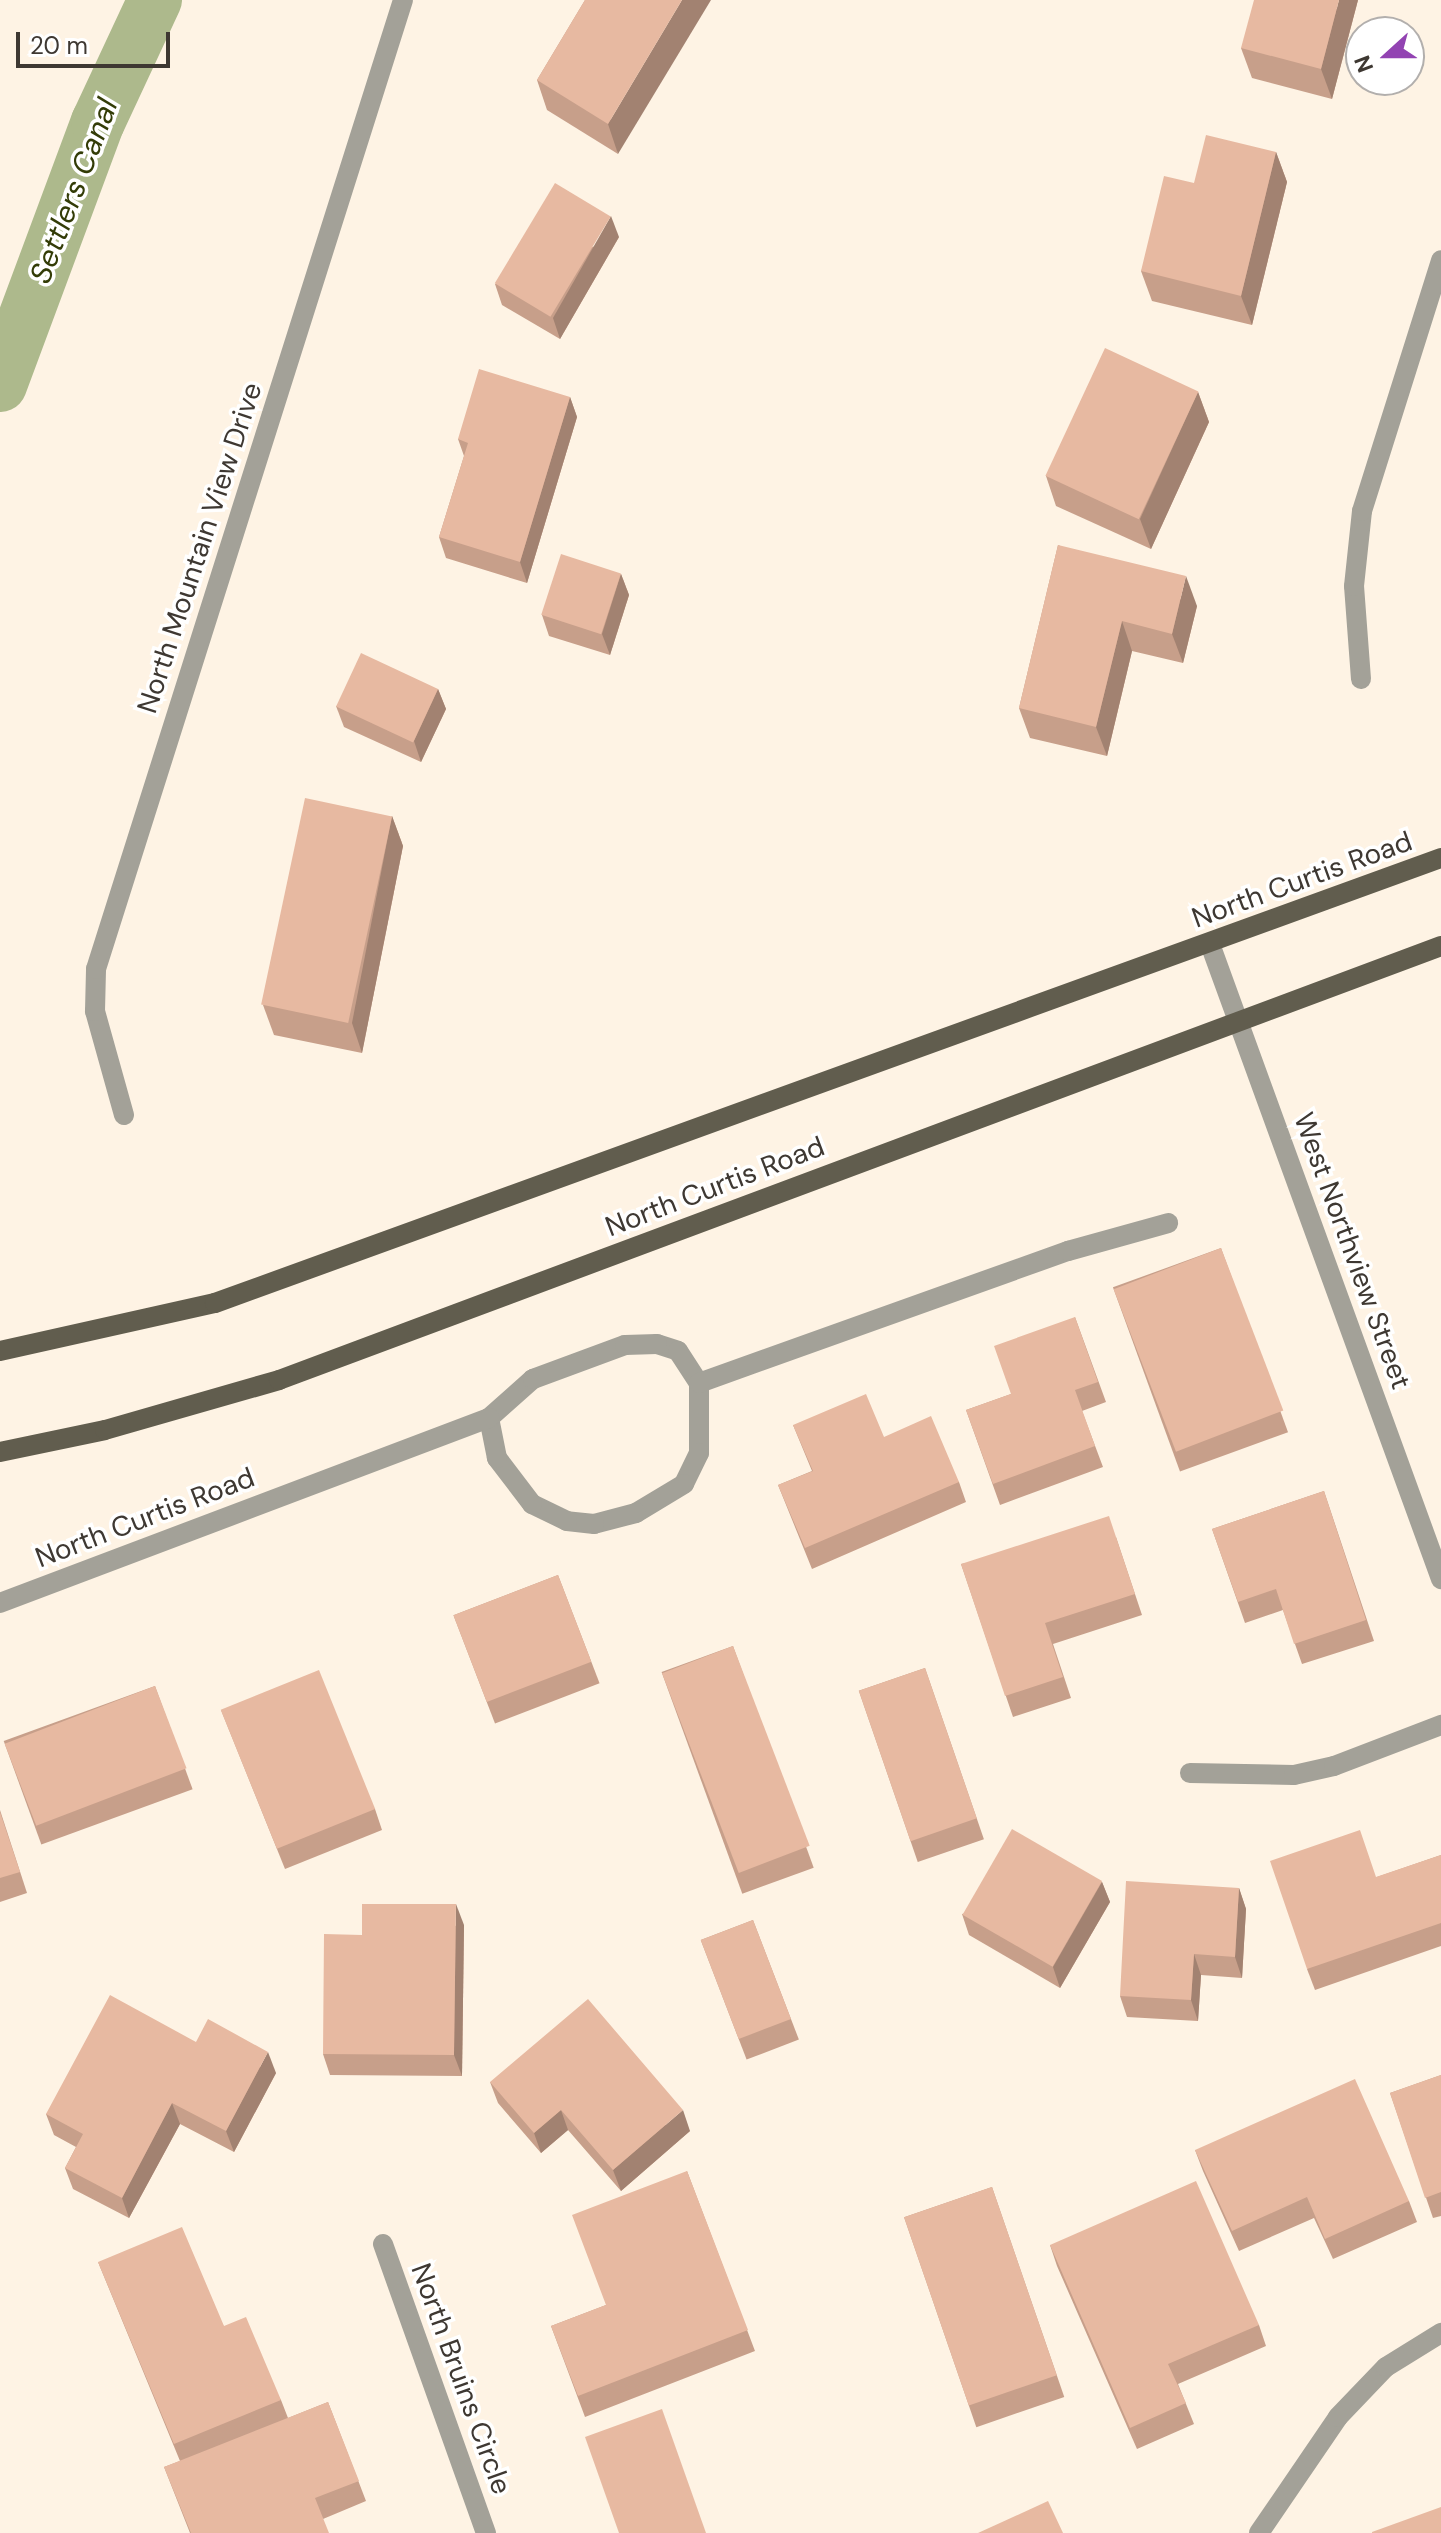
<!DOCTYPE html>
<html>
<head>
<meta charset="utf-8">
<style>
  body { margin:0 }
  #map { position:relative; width:1441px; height:2533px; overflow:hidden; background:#fef3e4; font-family:"DM Sans",sans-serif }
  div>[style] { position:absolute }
  .canal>* { height:54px; margin:-27px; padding:0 27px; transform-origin:27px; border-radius:27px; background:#adb98c }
  .minor>* { height:20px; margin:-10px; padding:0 10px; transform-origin:10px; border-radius:10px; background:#a3a198 }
  .tertiary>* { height:20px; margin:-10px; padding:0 10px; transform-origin:10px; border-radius:10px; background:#a3a198 }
  .primary>* { height:20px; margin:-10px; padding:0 10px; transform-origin:10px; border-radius:10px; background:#615d4e }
  .wall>* { inset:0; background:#c79f8a; transform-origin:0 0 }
  .shaded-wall>* { inset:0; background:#a28271 }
  .building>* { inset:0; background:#e7b9a1; transform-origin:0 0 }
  span { translate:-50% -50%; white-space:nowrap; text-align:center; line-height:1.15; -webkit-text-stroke:7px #fff; paint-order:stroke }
  .street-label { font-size:28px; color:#3e3832 }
  .water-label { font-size:30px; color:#333c07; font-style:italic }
  .north { position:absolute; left:1345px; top:16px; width:80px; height:80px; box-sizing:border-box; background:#fff; border:2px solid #b2afad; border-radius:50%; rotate:249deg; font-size:22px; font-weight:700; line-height:32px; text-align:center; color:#3e3832 }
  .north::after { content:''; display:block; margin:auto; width:28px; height:36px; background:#9243b2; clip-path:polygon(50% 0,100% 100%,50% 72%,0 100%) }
  .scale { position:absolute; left:16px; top:32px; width:154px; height:36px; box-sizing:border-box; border:4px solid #3e3832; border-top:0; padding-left:10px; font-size:24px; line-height:28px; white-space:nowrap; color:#3e3832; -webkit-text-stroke:6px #fff; paint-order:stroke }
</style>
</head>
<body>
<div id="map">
  <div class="canal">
    <div style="left:0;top:385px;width:281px;rotate:-69.6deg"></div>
    <div style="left:98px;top:122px;width:135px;rotate:-65deg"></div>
  </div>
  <div class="minor">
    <div style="left:1361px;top:679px;width:93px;rotate:-94.3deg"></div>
    <div style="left:1354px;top:586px;width:75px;rotate:-83.9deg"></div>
    <div style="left:1362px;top:511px;width:263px;rotate:-72.5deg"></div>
    <div style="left:124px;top:1115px;width:108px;rotate:-105.6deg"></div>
    <div style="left:95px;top:1011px;width:42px;rotate:-88.6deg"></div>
    <div style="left:96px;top:969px;width:1016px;rotate:-72.42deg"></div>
    <div style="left:657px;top:1344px;width:22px;rotate:18deg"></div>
    <div style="left:678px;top:1351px;width:38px;rotate:57deg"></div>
    <div style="left:699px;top:1383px;width:70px;rotate:90deg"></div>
    <div style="left:699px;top:1453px;width:34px;rotate:116deg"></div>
    <div style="left:684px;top:1484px;width:56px;rotate:148.9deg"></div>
    <div style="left:636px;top:1513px;width:43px;rotate:165.3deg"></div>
    <div style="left:594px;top:1524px;width:27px;rotate:-174deg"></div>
    <div style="left:567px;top:1521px;width:39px;rotate:-154deg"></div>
    <div style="left:532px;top:1504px;width:58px;rotate:-127.3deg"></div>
    <div style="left:497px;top:1458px;width:41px;rotate:-101.3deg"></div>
    <div style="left:489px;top:1418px;width:59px;rotate:-41.6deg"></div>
    <div style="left:533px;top:1379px;width:98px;rotate:-20.3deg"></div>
    <div style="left:625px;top:1345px;width:32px;rotate:-2deg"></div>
    <div style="left:699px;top:1383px;width:392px;rotate:-19.7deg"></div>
    <div style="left:1068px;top:1251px;width:104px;rotate:-15.6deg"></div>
    <div style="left:0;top:1603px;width:523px;rotate:-20.72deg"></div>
    <div style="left:1190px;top:1773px;width:104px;rotate:1.1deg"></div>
    <div style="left:1294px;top:1775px;width:41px;rotate:-12.7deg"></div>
    <div style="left:1334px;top:1766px;width:115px;rotate:-21deg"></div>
    <div style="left:383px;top:2244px;width:307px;rotate:70.4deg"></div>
    <div style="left:1259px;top:2533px;width:140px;rotate:-55.7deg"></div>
    <div style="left:1338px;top:2417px;width:69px;rotate:-46.2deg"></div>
    <div style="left:1386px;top:2367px;width:65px;rotate:-31.7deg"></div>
  </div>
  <div class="tertiary">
    <div style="left:1210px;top:944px;width:676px;rotate:70.01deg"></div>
  </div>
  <div class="primary">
    <div style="left:0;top:1351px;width:220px;rotate:-12.6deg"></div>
    <div style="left:215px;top:1303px;width:1304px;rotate:-19.95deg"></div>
    <div style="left:0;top:1452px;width:107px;rotate:-11.8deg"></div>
    <div style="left:105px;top:1430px;width:181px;rotate:-16deg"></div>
    <div style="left:279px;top:1380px;width:1240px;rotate:-20.48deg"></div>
  </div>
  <div class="wall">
    <div style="clip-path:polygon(585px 0,618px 154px,547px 110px,537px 80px)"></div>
    <div style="clip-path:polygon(1358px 0,1332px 99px,1252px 78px,1241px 48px)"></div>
    <div style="clip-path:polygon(1276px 152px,1287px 182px,1252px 325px,1152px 301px,1141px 271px,1194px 183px)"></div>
    <div style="clip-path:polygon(619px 237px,560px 339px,502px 305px,495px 284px)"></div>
    <div style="clip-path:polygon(1198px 392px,1209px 422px,1151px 549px,1056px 506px,1046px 476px)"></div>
    <div style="clip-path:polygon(570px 397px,577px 417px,527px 583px,446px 558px,439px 537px,464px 456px,458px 439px)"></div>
    <div style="clip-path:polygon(1058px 545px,1197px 606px,1183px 663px,1132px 651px,1107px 756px,1030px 738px,1019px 708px)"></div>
    <div style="clip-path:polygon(621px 574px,629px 595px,610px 655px,549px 636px,542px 615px)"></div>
    <div style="clip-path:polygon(438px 689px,446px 709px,421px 762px,344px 727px,336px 706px)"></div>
    <div style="clip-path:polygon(392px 816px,403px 846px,362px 1053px,274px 1035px,263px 1005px)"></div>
    <div style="left:1221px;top:1248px;width:196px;height:115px;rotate:70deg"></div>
    <div style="clip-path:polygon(1075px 1317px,1106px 1402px,1082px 1411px,1103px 1467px,1000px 1505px,966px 1410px,1011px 1394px)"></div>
    <div style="clip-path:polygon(793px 1425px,884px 1437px,959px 1482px,966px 1502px,812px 1569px,778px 1485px,812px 1471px)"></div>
    <div style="clip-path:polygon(1324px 1491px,1374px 1641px,1302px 1664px,1283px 1610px,1245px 1623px,1212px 1529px)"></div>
    <div style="clip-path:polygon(1116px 1537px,1142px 1615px,1053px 1644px,1071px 1698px,1013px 1717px,961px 1564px)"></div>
    <div style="left:558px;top:1575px;width:116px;height:112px;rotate:69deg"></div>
    <div style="left:733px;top:1646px;width:236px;height:76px;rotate:70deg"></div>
    <div style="left:925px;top:1668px;width:181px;height:70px;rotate:71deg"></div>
    <div style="left:155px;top:1686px;width:110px;height:161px;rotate:70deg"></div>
    <div style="clip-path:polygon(221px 1710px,375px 1809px,382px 1830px,285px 1869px)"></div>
    <div style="clip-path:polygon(0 1810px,27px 1893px,0 1902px)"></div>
    <div style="clip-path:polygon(1441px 1855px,1441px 1946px,1315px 1990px,1307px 1969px,1377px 1877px)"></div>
    <div style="clip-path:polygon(1102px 1882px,1110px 1902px,1060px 1988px,969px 1935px,962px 1914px)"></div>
    <div style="clip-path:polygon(1239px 1888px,1246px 1909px,1242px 1978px,1201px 1975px,1198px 2021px,1127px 2017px,1120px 1996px)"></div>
    <div style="left:753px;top:1920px;width:128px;height:56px;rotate:69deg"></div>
    <div style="clip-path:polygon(464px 1925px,462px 2076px,330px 2075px,323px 2054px,362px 1935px)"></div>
    <div style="clip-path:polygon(196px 2042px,276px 2073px,234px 2152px,180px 2124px,129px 2218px,73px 2189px,65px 2168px,76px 2147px,54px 2135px,46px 2114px)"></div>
    <div style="clip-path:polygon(1441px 2075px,1441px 2216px,1433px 2218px,1390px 2093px)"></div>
    <div style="clip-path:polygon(490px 2082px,690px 2131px,621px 2191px,568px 2130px,541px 2153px,498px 2103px)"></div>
    <div style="clip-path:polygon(1195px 2150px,1409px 2201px,1417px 2222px,1333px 2259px,1314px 2218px,1239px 2251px,1203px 2171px)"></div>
    <div style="clip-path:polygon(687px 2171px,755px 2351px,585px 2417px,551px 2326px,606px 2305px)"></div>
    <div style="left:992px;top:2187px;width:222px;height:93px;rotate:71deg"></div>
    <div style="clip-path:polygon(1050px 2245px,1259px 2325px,1266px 2346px,1178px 2384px,1194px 2424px,1137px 2449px,1057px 2266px)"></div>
    <div style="clip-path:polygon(98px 2262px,224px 2326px,281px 2400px,288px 2418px,328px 2402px,366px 2501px,323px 2519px,190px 2533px,164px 2467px,180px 2461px)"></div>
  </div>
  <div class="shaded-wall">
    <div style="clip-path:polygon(682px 0,711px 0,618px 154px,608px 124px)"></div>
    <div style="clip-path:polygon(1339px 0,1358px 0,1332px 99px,1321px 69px)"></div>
    <div style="clip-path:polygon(1276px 152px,1287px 182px,1252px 325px,1241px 296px)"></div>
    <div style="clip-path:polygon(611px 216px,619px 237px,560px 339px,553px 318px)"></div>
    <div style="clip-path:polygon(1198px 392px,1209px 422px,1151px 549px,1140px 519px)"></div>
    <div style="clip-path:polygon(570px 397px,577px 417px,527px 583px,520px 562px)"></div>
    <div style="clip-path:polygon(621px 574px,629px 595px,610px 655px,602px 634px)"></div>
    <div style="clip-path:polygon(1186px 576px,1197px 606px,1183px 663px,1172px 634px)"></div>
    <div style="clip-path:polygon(1122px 621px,1132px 651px,1107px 756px,1096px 727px)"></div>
    <div style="clip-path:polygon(438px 689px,446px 709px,421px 762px,414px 741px)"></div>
    <div style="clip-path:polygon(392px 816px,403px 846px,362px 1053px,352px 1023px)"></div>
    <div style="clip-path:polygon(1102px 1882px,1110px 1902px,1060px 1988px,1053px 1967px)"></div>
    <div style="clip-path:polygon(1239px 1888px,1246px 1909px,1242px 1978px,1235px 1957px)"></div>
    <div style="clip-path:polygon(456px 1904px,464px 1925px,462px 2076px,454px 2055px)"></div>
    <div style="clip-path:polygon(1194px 1954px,1201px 1975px,1198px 2021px,1191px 2000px)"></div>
    <div style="clip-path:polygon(268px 2052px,276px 2073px,234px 2152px,226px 2131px)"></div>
    <div style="clip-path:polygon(172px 2103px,180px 2124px,129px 2218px,122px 2198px)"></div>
    <div style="clip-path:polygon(561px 2110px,568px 2130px,541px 2153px,534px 2133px)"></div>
    <div style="clip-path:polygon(683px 2110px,690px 2131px,621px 2191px,613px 2170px)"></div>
  </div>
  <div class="building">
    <div style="clip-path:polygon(585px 0,682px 0,608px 124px,537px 80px)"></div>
    <div style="clip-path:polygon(1254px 0,1339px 0,1321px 69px,1241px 48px)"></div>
    <div style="clip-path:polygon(1206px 135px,1276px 152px,1241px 296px,1141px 271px,1164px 176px,1194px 183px)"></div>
    <div style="left:555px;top:183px;width:65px;height:117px;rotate:31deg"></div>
    <div style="left:1105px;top:348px;width:103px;height:141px;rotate:25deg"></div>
    <div style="clip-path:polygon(479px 369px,570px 397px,520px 562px,439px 537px,468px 443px,458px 439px)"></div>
    <div style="clip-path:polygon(1058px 545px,1186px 576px,1172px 634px,1122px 621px,1096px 727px,1019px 708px)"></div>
    <div style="left:561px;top:554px;width:63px;height:64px;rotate:18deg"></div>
    <div style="left:361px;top:653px;width:85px;height:59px;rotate:25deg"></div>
    <div style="left:305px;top:798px;width:89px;height:211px;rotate:12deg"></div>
    <div style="left:1221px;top:1248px;width:174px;height:115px;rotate:69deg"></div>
    <div style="clip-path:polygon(1075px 1317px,1098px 1382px,1075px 1390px,1095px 1446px,993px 1484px,966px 1410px,1011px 1394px,994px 1346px)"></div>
    <div style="clip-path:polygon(866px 1394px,884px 1437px,931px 1416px,959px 1482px,805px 1548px,778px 1485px,813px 1471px,793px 1425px)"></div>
    <div style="clip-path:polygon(1324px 1491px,1366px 1620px,1294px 1644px,1276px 1589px,1238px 1602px,1212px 1529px)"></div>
    <div style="clip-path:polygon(1109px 1516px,1135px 1594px,1045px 1623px,1063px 1677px,1005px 1696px,961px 1564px)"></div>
    <div style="left:558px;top:1575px;width:93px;height:112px;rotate:69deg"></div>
    <div style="left:733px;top:1646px;width:214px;height:76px;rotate:69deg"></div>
    <div style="left:925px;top:1668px;width:159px;height:70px;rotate:71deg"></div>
    <div style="left:319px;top:1670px;width:150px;height:106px;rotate:68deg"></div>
    <div style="left:155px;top:1686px;width:88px;height:161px;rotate:69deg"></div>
    <div style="clip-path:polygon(0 1812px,20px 1872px,0 1878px)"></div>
    <div style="left:1012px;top:1829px;width:104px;height:99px;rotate:30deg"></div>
    <div style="clip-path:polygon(1360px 1830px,1376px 1877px,1441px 1855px,1441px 1923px,1307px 1969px,1270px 1861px)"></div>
    <div style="clip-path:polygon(1126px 1881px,1239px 1888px,1235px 1957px,1194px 1954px,1191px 2000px,1120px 1996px)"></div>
    <div style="clip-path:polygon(362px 1904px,456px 1904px,454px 2055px,323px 2054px,324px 1934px,362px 1935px)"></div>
    <div style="left:753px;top:1920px;width:106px;height:56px;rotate:69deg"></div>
    <div style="clip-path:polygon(110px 1995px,196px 2042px,208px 2019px,268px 2052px,226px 2131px,172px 2103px,122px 2198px,65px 2168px,83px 2134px,46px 2114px)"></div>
    <div style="clip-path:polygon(588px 1999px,683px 2110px,613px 2170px,561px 2110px,534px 2133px,490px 2082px)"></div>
    <div style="clip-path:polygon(1441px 2075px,1441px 2192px,1425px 2198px,1390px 2093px)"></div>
    <div style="clip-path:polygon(1355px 2079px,1409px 2201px,1325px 2239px,1307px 2197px,1232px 2231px,1195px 2150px)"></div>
    <div style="clip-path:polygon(687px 2171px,748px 2330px,578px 2396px,551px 2326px,606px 2305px,572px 2215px)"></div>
    <div style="clip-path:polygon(1196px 2181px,1259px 2325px,1168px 2364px,1186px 2403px,1130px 2428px,1050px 2245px)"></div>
    <div style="left:992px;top:2187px;width:199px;height:93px;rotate:71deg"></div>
    <div style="clip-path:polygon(182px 2227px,224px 2326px,246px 2317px,281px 2400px,174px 2444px,98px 2262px)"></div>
    <div style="clip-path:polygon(328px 2402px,359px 2481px,315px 2498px,329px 2533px,191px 2533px,164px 2467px)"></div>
    <div style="clip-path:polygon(662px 2409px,706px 2533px,619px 2533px,585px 2437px)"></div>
    <div style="clip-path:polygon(1048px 2501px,1063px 2533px,978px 2533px)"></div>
    <div style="clip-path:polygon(1441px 2507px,1441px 2533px,1372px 2533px,1372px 2532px)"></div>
  </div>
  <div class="street-label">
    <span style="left:200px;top:548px;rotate:-72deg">North Mountain View Drive</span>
    <span style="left:1302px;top:880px;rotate:-20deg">North Curtis Road</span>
    <span style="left:715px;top:1187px;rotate:-21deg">North Curtis Road</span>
    <span style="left:1352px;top:1251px;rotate:70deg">West Northview Street</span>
    <span style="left:145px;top:1518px;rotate:-21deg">North Curtis Road</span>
    <span style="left:461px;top:2379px;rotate:70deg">North Bruins Circle</span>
  </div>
  <div class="water-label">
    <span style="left:74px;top:191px;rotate:-69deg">Settlers Canal</span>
  </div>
  <div class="north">N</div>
  <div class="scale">20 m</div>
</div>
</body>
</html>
